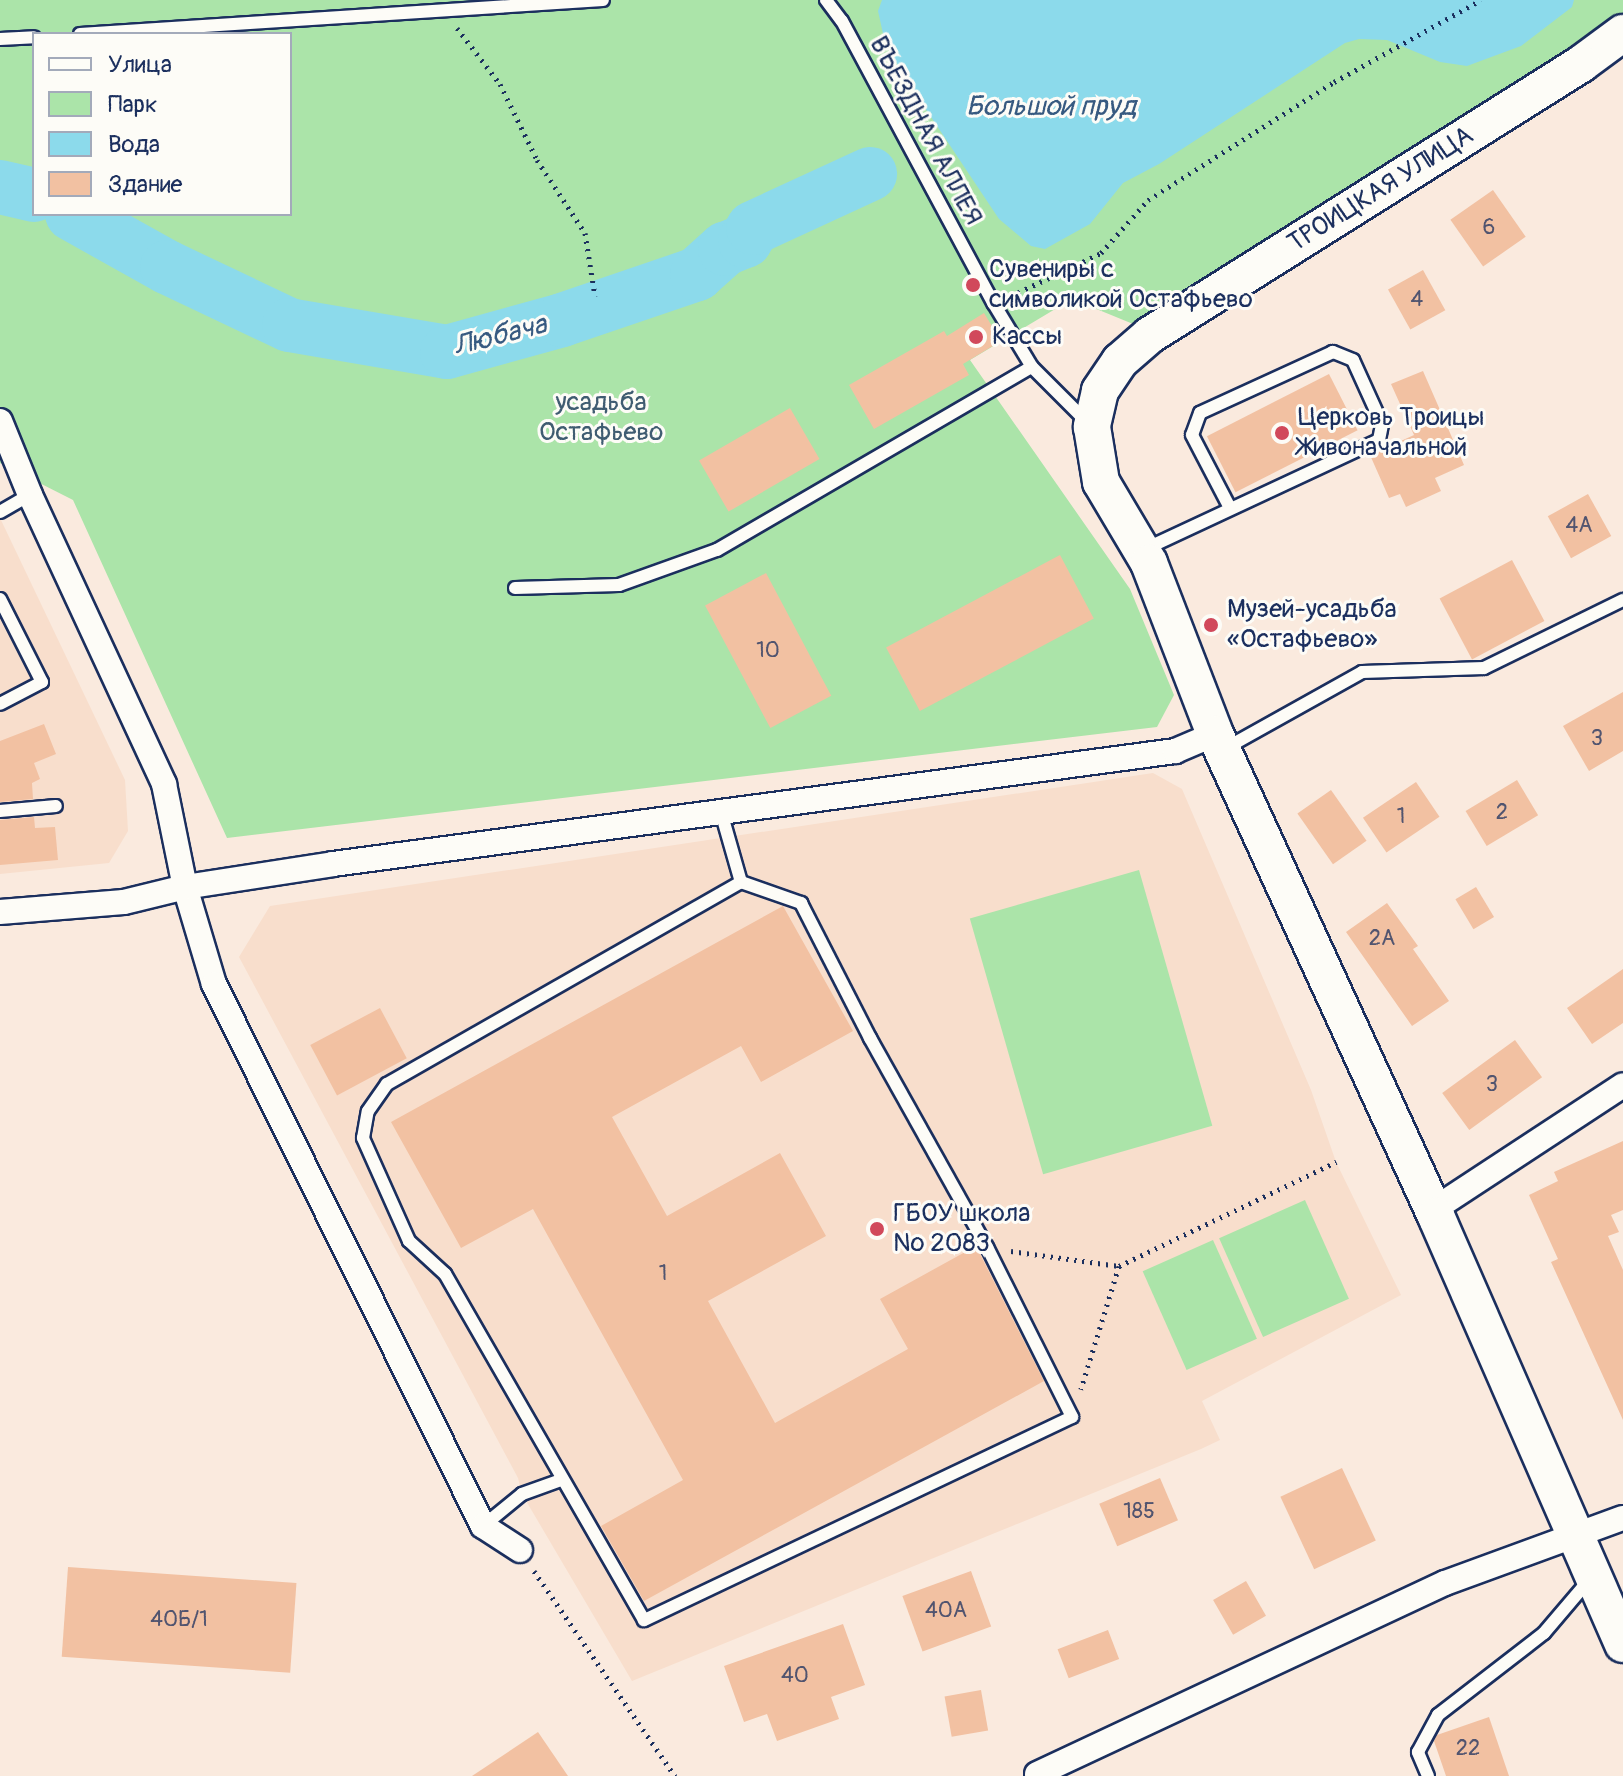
<!DOCTYPE html>
<html>
<head>
<meta charset="utf-8">
<style>
  body { margin:0 }
  #map { position:relative; width:1623px; height:1776px; overflow:hidden; background:#faeade; font-family:Pangolin,sans-serif }
  div>[style] { position:absolute }
  .built>* { inset:0; background:#f8decc }
  .green>* { inset:0; background:#abe4a9; transform-origin:0 0 }
  .water>* { inset:0; background:#8cdaeb }
  .river>* { height:54px; margin:-27px; padding:0 27px; transform-origin:27px; border-radius:27px; background:#8cdaeb }
  .building>* { inset:0; background:#f2c1a2; transform-origin:0 0 }
  .path>* { height:5px; margin-top:-2.5px; transform-origin:0; background:repeating-linear-gradient(90deg,#1b2f5e 0 2px,transparent 0 8px) }
  .roads { filter:drop-shadow(2px 0 #1b2f5e) drop-shadow(-2px 0 #1b2f5e) drop-shadow(0 2px #1b2f5e) drop-shadow(0 -2px #1b2f5e) }
  .lane>* { height:12px; margin:-6px; padding:0 6px; transform-origin:6px; border-radius:6px; background:#fdfcf7 }
  .street>* { height:24px; margin:-12px; padding:0 12px; transform-origin:12px; border-radius:12px; background:#fdfcf7 }
  .secondary>* { height:36px; margin:-18px; padding:0 18px; transform-origin:18px; border-radius:18px; background:#fdfcf7 }
  .dots>* { width:22px; height:22px; translate:-50% -50%; box-sizing:border-box; border:4px solid #fdfcf7; border-radius:50% }
  span { translate:-50% -50%; white-space:nowrap; text-align:center; line-height:1.15; -webkit-text-stroke:6px #fdfcf7; paint-order:stroke }
  .number-label { font-size:22px; color:#51546f }
  .number-label span { -webkit-text-stroke-width:0 }
  .street-label { font-size:26px; color:#1b2f5e }
  .poi-label { font-size:26px; color:#1b2f5e }
  .left { translate:0 -50%; text-align:left }
  .park-label { font-size:26px; color:#3f5c71 }
  .water-label { font-size:28px; color:#375a81; font-style:italic }
  .legend { position:absolute; left:32px; top:32px; width:260px; height:184px; box-sizing:border-box; background:#fdfcf7; border:2px solid #a3aaba; margin:0; padding:10px 14px; list-style:none; font-size:24px; color:#1b2f5e }
  .legend li { display:flex; align-items:center; gap:16px; height:40px }
  .legend b { width:40px; border:2px solid #a3aaba }
</style>
</head>
<body>
<div id="map">
  <div class="built">
    <div style="clip-path:polygon(0 518px,125px 780px,128px 831px,109px 863px,0 874px)"></div>
    <div style="clip-path:polygon(1153px 773px,1182px 789px,1311px 1090px,1336px 1162px,1401px 1295px,1202px 1401px,1220px 1440px,1201px 1449px,632px 1681px,522px 1494px,518px 1478px,239px 957px,270px 906px)"></div>
  </div>
  <div class="green">
    <div style="clip-path:polygon(evenodd,0 0,1623px 0,1623px 17px,1138px 326px,1072px 299px,970px 360px,1130px 589px,1174px 695px,1157px 727px,227px 838px,73px 500px,0 463px,0 0,34px 34px,290px 34px,290px 214px,34px 214px,34px 34px)"></div>
    <div style="left:1139px;top:870px;width:266px;height:176px;rotate:74deg"></div>
    <div style="left:1305px;top:1200px;width:108px;height:94px;rotate:66deg"></div>
    <div style="left:1213px;top:1240px;width:108px;height:77px;rotate:66deg"></div>
  </div>
  <div class="water">
    <div style="clip-path:polygon(882px 0,1574px 0,1572px 7px,1521px 46px,1467px 66px,1440px 62px,1387px 40px,1359px 39px,1345px 43px,1159px 164px,1123px 183px,1090px 224px,1045px 249px,1031px 246px,999px 219px,901px 72px,884px 38px,878px 11px)"></div>
  </div>
  <div class="river">
    <div style="left:0;top:187px;width:35px;rotate:13deg"></div>
    <div style="left:72px;top:214px;width:109px;rotate:29.2deg"></div>
    <div style="left:167px;top:267px;width:135px;rotate:25.4deg"></div>
    <div style="left:289px;top:325px;width:160px;rotate:9.7deg"></div>
    <div style="left:447px;top:352px;width:119px;rotate:-15.5deg"></div>
    <div style="left:562px;top:320px;width:143px;rotate:-18.8deg"></div>
    <div style="left:697px;top:274px;width:38px;rotate:-42deg"></div>
    <div style="left:725px;top:249px;width:22px;rotate:-22deg"></div>
    <div style="left:745px;top:241px;width:15px;rotate:-58deg"></div>
    <div style="left:753px;top:228px;width:129px;rotate:-24.8deg"></div>
  </div>
  <div class="building">
    <div style="left:1493px;top:190px;width:57px;height:52px;rotate:55deg"></div>
    <div style="left:1423px;top:270px;width:46px;height:40px;rotate:61deg"></div>
    <div style="clip-path:polygon(984px 313px,1001px 341px,963px 364px,969px 375px,874px 429px,849px 385px,944px 331px,947px 336px)"></div>
    <div style="clip-path:polygon(1423px 371px,1464px 465px,1435px 478px,1441px 491px,1406px 507px,1400px 494px,1389px 498px,1370px 455px,1414px 435px,1391px 384px)"></div>
    <div style="left:1329px;top:374px;width:63px;height:137px;rotate:63deg"></div>
    <div style="left:790px;top:408px;width:59px;height:105px;rotate:60deg"></div>
    <div style="left:1588px;top:494px;width:48px;height:46px;rotate:61deg"></div>
    <div style="left:1060px;top:555px;width:72px;height:197px;rotate:62deg"></div>
    <div style="left:1512px;top:560px;width:69px;height:82px;rotate:62deg"></div>
    <div style="left:766px;top:573px;width:139px;height:69px;rotate:62deg"></div>
    <div style="clip-path:polygon(1623px 692px,1623px 751px,1589px 771px,1563px 726px)"></div>
    <div style="clip-path:polygon(44px 724px,56px 754px,34px 763px,40px 779px,32px 783px,33px 799px,0 802px,0 741px)"></div>
    <div style="left:1517px;top:780px;width:41px;height:60px;rotate:59deg"></div>
    <div style="left:1416px;top:782px;width:42px;height:64px;rotate:56deg"></div>
    <div style="left:1331px;top:790px;width:62px;height:41px;rotate:55deg"></div>
    <div style="clip-path:polygon(34px 817px,35px 828px,55px 827px,58px 860px,0 865px,0 820px)"></div>
    <div style="left:1476px;top:887px;width:35px;height:24px;rotate:59deg"></div>
    <div style="clip-path:polygon(1387px 903px,1418px 946px,1413px 949px,1449px 1001px,1412px 1026px,1346px 932px)"></div>
    <div style="clip-path:polygon(783px 906px,853px 1031px,761px 1082px,741px 1046px,612px 1117px,667px 1216px,780px 1153px,826px 1236px,708px 1301px,775px 1423px,908px 1349px,880px 1299px,976px 1246px,1044px 1381px,644px 1601px,601px 1526px,683px 1480px,533px 1209px,461px 1248px,391px 1122px)"></div>
    <div style="clip-path:polygon(1623px 969px,1623px 1023px,1592px 1044px,1567px 1008px)"></div>
    <div style="left:380px;top:1008px;width:57px;height:79px;rotate:62deg"></div>
    <div style="left:1515px;top:1040px;width:46px;height:90px;rotate:54deg"></div>
    <div style="clip-path:polygon(1623px 1141px,1623px 1210px,1611px 1215px,1619px 1232px,1608px 1236px,1623px 1270px,1623px 1420px,1551px 1262px,1558px 1259px,1529px 1195px,1558px 1181px,1554px 1172px)"></div>
    <div style="left:1342px;top:1468px;width:80px;height:68px;rotate:65deg"></div>
    <div style="left:1160px;top:1478px;width:46px;height:66px;rotate:67deg"></div>
    <div style="left:68px;top:1567px;width:229px;height:90px;rotate:4deg"></div>
    <div style="left:971px;top:1571px;width:59px;height:73px;rotate:70deg"></div>
    <div style="left:1246px;top:1581px;width:40px;height:38px;rotate:60deg"></div>
    <div style="clip-path:polygon(843px 1624px,865px 1685px,831px 1697px,839px 1719px,777px 1741px,767px 1714px,744px 1722px,724px 1666px)"></div>
    <div style="left:1108px;top:1630px;width:31px;height:54px;rotate:69deg"></div>
    <div style="left:981px;top:1690px;width:41px;height:37px;rotate:80deg"></div>
    <div style="clip-path:polygon(1489px 1717px,1509px 1776px,1446px 1776px,1434px 1741px,1437px 1735px)"></div>
    <div style="clip-path:polygon(538px 1732px,568px 1776px,472px 1776px)"></div>
  </div>
  <div class="path">
    <div style="left:457px;top:28px;width:71px;rotate:52.5deg"></div>
    <div style="left:500px;top:84px;width:85px;rotate:64deg"></div>
    <div style="left:537px;top:160px;width:87px;rotate:56.7deg"></div>
    <div style="left:585px;top:233px;width:64px;rotate:81deg"></div>
    <div style="left:1011px;top:296px;width:100px;rotate:-25.5deg"></div>
    <div style="left:1101px;top:253px;width:71px;rotate:-48.4deg"></div>
    <div style="left:1148px;top:200px;width:220px;rotate:-32.4deg"></div>
    <div style="left:1334px;top:82px;width:168px;rotate:-29.2deg"></div>
    <div style="left:1011px;top:1251px;width:109px;rotate:7.9deg"></div>
    <div style="left:1119px;top:1266px;width:129px;rotate:107.2deg"></div>
    <div style="left:1119px;top:1266px;width:241px;rotate:-25.6deg"></div>
    <div style="left:534px;top:1571px;width:249px;rotate:55.5deg"></div>
  </div>
  <div class="roads">
    <div class="lane">
      <div style="left:826px;top:0;width:26px;rotate:53deg"></div>
      <div style="left:842px;top:21px;width:321px;rotate:61.8deg"></div>
      <div style="left:994px;top:304px;width:74px;rotate:58.9deg"></div>
      <div style="left:80px;top:34px;width:524px;rotate:-3.72deg"></div>
      <div style="left:0;top:39px;width:34px;rotate:-3deg"></div>
      <div style="left:0;top:512px;width:34px;rotate:-30deg"></div>
      <div style="left:1143px;top:550px;width:260px;rotate:-25deg"></div>
      <div style="left:1379px;top:440px;width:16px;rotate:-79deg"></div>
      <div style="left:1382px;top:424px;width:70px;rotate:-114.4deg"></div>
      <div style="left:1353px;top:360px;width:22px;rotate:-158deg"></div>
      <div style="left:1333px;top:352px;width:146px;rotate:155.4deg"></div>
      <div style="left:1200px;top:413px;width:23px;rotate:110deg"></div>
      <div style="left:1192px;top:435px;width:82px;rotate:62.5deg"></div>
      <div style="left:515px;top:588px;width:104px;rotate:-1.7deg"></div>
      <div style="left:619px;top:585px;width:104px;rotate:-19.7deg"></div>
      <div style="left:717px;top:550px;width:364px;rotate:-30.2deg"></div>
      <div style="left:1032px;top:367px;width:81px;rotate:45deg"></div>
      <div style="left:0;top:599px;width:93px;rotate:63.2deg"></div>
      <div style="left:42px;top:682px;width:47px;rotate:152.4deg"></div>
      <div style="left:1226px;top:748px;width:156px;rotate:-29.2deg"></div>
      <div style="left:1362px;top:672px;width:122px;rotate:-1.9deg"></div>
      <div style="left:1484px;top:668px;width:155px;rotate:-26.1deg"></div>
      <div style="left:0;top:811px;width:56px;rotate:-5.1deg"></div>
      <div style="left:721px;top:812px;width:73px;rotate:74.1deg"></div>
      <div style="left:741px;top:882px;width:64px;rotate:19.3deg"></div>
      <div style="left:801px;top:903px;width:152px;rotate:62.9deg"></div>
      <div style="left:870px;top:1038px;width:240px;rotate:60.8deg"></div>
      <div style="left:987px;top:1247px;width:190px;rotate:63.4deg"></div>
      <div style="left:1072px;top:1417px;width:474px;rotate:154.6deg"></div>
      <div style="left:644px;top:1620px;width:399px;rotate:-119.9deg"></div>
      <div style="left:445px;top:1274px;width:49px;rotate:-137.5deg"></div>
      <div style="left:409px;top:1241px;width:113px;rotate:-114.1deg"></div>
      <div style="left:363px;top:1138px;width:27px;rotate:-80deg"></div>
      <div style="left:368px;top:1111px;width:33px;rotate:-55deg"></div>
      <div style="left:387px;top:1084px;width:408px;rotate:-29.7deg"></div>
      <div style="left:483px;top:1526px;width:50px;rotate:-39.4deg"></div>
      <div style="left:522px;top:1494px;width:41px;rotate:-19.7deg"></div>
      <div style="left:1428px;top:1776px;width:26px;rotate:-113deg"></div>
      <div style="left:1418px;top:1752px;width:42px;rotate:-61.6deg"></div>
      <div style="left:1438px;top:1715px;width:134px;rotate:-37.7deg"></div>
      <div style="left:1544px;top:1633px;width:71px;rotate:-49.6deg"></div>
    </div>
    <div class="street">
      <div style="left:0;top:421px;width:80px;rotate:67.9deg"></div>
      <div style="left:30px;top:495px;width:319px;rotate:65.1deg"></div>
      <div style="left:164px;top:784px;width:105px;rotate:78.5deg"></div>
      <div style="left:185px;top:887px;width:101px;rotate:73.4deg"></div>
      <div style="left:214px;top:984px;width:605px;rotate:63.6deg"></div>
      <div style="left:483px;top:1526px;width:44px;rotate:33deg"></div>
      <div style="left:0;top:912px;width:124px;rotate:-4.6deg"></div>
      <div style="left:124px;top:902px;width:63px;rotate:-13.8deg"></div>
      <div style="left:185px;top:887px;width:150px;rotate:-8.8deg"></div>
      <div style="left:333px;top:864px;width:850px;rotate:-7.64deg"></div>
      <div style="left:1175px;top:751px;width:43px;rotate:-23deg"></div>
      <div style="left:1433px;top:1210px;width:227px;rotate:-33.3deg"></div>
      <div style="left:1037px;top:1774px;width:450px;rotate:-25.1deg"></div>
      <div style="left:1445px;top:1583px;width:189px;rotate:-20.1deg"></div>
    </div>
    <div class="secondary">
      <div style="left:1623px;top:33px;width:52px;rotate:143.6deg"></div>
      <div style="left:1581px;top:64px;width:509px;rotate:147.84deg"></div>
      <div style="left:1150px;top:335px;width:40px;rotate:139deg"></div>
      <div style="left:1120px;top:361px;width:36px;rotate:124deg"></div>
      <div style="left:1100px;top:391px;width:37px;rotate:103deg"></div>
      <div style="left:1092px;top:427px;width:56px;rotate:80.7deg"></div>
      <div style="left:1101px;top:482px;width:94px;rotate:59.3deg"></div>
      <div style="left:1149px;top:563px;width:183px;rotate:68.9deg"></div>
      <div style="left:1215px;top:734px;width:530px;rotate:65.37deg"></div>
      <div style="left:1436px;top:1216px;width:467px;rotate:66.4deg"></div>
    </div>
  </div>
  <div class="dots">
    <div style="left:973px;top:285px;background:#d1495b"></div>
    <div style="left:976px;top:337px;background:#d1495b"></div>
    <div style="left:1282px;top:433px;background:#d1495b"></div>
    <div style="left:1211px;top:625px;background:#d1495b"></div>
    <div style="left:877px;top:1229px;background:#d1495b"></div>
  </div>
  <div class="number-label">
    <span style="left:1489px;top:228px">6</span>
    <span style="left:1417px;top:300px">4</span>
    <span style="left:1579px;top:526px">4А</span>
    <span style="left:768px;top:651px">10</span>
    <span style="left:1597px;top:739px">3</span>
    <span style="left:1502px;top:813px">2</span>
    <span style="left:1401px;top:817px">1</span>
    <span style="left:1382px;top:939px">2А</span>
    <span style="left:1492px;top:1085px">3</span>
    <span style="left:663px;top:1274px">1</span>
    <span style="left:1139px;top:1512px">185</span>
    <span style="left:946px;top:1611px">40А</span>
    <span style="left:179px;top:1620px">40Б/1</span>
    <span style="left:795px;top:1676px">40</span>
    <span style="left:1468px;top:1749px">22</span>
  </div>
  <div class="street-label">
    <span style="left:925px;top:131px;rotate:62deg">ВЪЕЗДНАЯ АЛЛЕЯ</span>
    <span style="left:1381px;top:190px;rotate:-32deg">ТРОИЦКАЯ УЛИЦА</span>
  </div>
  <div class="poi-label">
    <span class="left" style="left:989px;top:285px">Сувениры с<br>символикой Остафьево</span>
    <span class="left" style="left:992px;top:337px">Кассы</span>
    <span class="left" style="left:1298px;top:433px">Церковь Троицы<br>Живоначальной</span>
    <span class="left" style="left:1227px;top:625px">Музей-усадьба<br>«Остафьево»</span>
    <span class="left" style="left:893px;top:1229px">ГБОУ школа<br>№ 2083</span>
  </div>
  <div class="park-label">
    <span style="left:601px;top:418px">усадьба<br>Остафьево</span>
  </div>
  <div class="water-label">
    <span style="left:1051px;top:107px">Большой пруд</span>
    <span style="left:500px;top:336px;rotate:-14deg">Любача</span>
  </div>
  <ul class="legend">
  <li><b style="height:10px;background:#fdfcf7"></b>Улица</li>
  <li><b style="height:22px;background:#abe4a9"></b>Парк</li>
  <li><b style="height:22px;background:#8cdaeb"></b>Вода</li>
  <li><b style="height:22px;background:#f2c1a2"></b>Здание</li>
  </ul>
</div>
</body>
</html>
